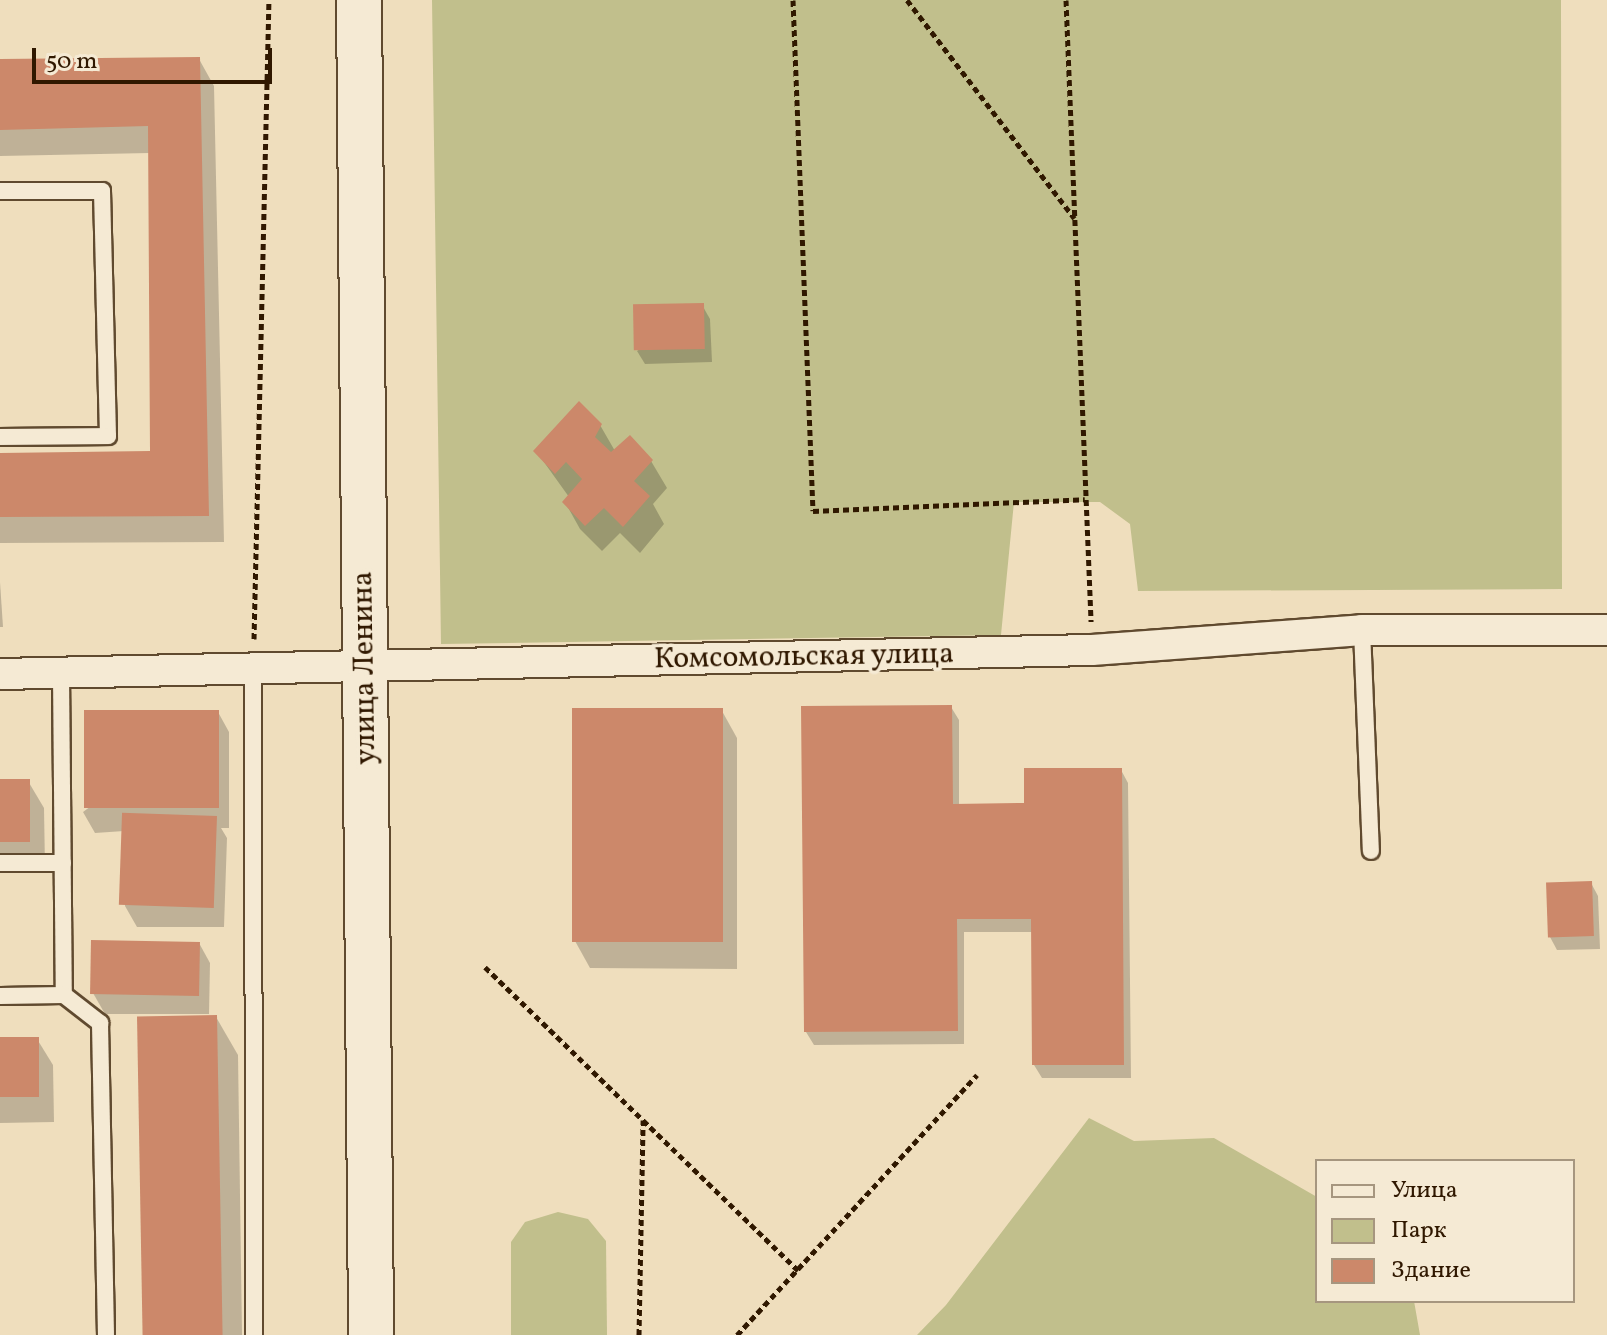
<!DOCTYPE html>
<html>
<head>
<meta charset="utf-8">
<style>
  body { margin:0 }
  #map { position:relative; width:1607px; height:1335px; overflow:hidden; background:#efdebd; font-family:Vollkorn,serif }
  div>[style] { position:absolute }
  .green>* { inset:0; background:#c1bf8c }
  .shadow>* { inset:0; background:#0003 }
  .building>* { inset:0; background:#cc886a; transform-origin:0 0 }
  .path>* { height:5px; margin-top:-2.5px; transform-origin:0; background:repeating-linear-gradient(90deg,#301800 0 6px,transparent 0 10px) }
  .roads { filter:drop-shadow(2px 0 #604a2f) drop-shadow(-2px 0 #604a2f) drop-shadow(0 2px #604a2f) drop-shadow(0 -2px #604a2f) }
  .lane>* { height:16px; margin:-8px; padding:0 8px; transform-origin:8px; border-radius:8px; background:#f5ead4 }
  .street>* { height:30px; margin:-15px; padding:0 15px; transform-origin:15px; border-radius:15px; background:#f5ead4 }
  .secondary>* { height:44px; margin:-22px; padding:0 22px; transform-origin:22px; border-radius:22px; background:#f5ead4 }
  span { translate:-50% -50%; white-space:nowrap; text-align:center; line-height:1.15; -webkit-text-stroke:7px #f5ead4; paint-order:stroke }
  .street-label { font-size:30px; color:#301800 }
  .legend { position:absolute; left:1315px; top:1159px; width:260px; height:144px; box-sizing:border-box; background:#f5ead4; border:2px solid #a6967f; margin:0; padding:10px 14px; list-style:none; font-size:24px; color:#301800 }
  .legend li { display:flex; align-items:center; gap:16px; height:40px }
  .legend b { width:40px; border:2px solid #a6967f }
  .scale { position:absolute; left:32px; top:48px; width:240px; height:36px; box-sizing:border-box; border:4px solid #301800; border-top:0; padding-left:10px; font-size:24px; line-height:28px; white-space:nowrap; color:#301800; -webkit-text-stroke:6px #f5ead4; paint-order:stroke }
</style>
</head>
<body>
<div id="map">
  <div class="green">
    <div style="clip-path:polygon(432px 0,1561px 0,1562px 589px,1138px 591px,1130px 524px,1100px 502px,1014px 502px,1001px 635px,441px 644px)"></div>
    <div style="clip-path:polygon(1089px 1118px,1134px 1141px,1214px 1138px,1317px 1197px,1317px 1301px,1414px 1301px,1420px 1335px,917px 1335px,946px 1305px)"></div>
    <div style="clip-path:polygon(558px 1212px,588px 1219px,606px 1241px,607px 1335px,511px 1335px,511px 1242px,525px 1222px)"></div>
  </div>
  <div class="shadow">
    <div style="clip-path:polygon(199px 59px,214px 86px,224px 542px,0 543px,0 455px,152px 453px,150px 153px,0 156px,0 61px)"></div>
    <div style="clip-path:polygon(702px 305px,710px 319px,712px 362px,645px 364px,637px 351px)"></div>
    <div style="clip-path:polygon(600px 425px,615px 451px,651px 461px,667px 488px,653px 504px,664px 524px,640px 553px,620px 533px,602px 551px,580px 529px,565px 502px,569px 497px,536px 451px)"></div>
    <div style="clip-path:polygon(0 582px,3px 627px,0 627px)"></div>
    <div style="clip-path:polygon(951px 707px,959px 720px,959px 806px,1026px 805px,1121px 770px,1128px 783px,1131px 1078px,1042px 1078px,1034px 1065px,1033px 932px,964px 932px,964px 1044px,814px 1045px,806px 1032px)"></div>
    <div style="clip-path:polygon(722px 711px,737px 738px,737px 969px,590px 968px,575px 941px)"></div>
    <div style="clip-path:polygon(218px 712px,229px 732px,229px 828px,221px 828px,227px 838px,224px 927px,137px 927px,125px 906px,124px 831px,95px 833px,83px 812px)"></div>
    <div style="clip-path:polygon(0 781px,28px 781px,44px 808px,45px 868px,0 869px)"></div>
    <div style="clip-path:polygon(1591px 883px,1598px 896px,1600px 949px,1557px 950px,1550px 937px)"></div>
    <div style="clip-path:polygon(199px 943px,210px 963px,209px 1014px,105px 1014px,93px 993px)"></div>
    <div style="clip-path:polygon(216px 1017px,238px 1055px,242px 1335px,147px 1335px)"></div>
    <div style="clip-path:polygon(0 1039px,37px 1039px,53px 1065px,54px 1122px,0 1123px)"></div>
  </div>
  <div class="building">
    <div style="clip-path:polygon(200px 57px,209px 516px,0 517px,0 453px,150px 451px,148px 126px,0 130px,0 59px)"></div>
    <div style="left:704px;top:303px;width:46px;height:71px;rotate:89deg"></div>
    <div style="clip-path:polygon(579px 401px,602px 424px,595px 437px,611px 452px,630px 435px,653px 460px,634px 481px,650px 496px,623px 527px,604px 508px,585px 526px,562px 502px,582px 479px,566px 462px,555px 474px,533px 451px)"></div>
    <div style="clip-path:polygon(952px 705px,953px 804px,1024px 803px,1024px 768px,1122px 768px,1124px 1065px,1032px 1065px,1031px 919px,957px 919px,958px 1031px,804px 1032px,801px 706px)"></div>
    <div style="left:572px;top:708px;width:151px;height:234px"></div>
    <div style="left:219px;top:710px;width:98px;height:135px;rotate:90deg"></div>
    <div style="left:0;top:779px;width:30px;height:63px"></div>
    <div style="left:217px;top:816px;width:92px;height:95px;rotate:92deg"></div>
    <div style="left:1592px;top:881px;width:55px;height:46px;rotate:88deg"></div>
    <div style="left:91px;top:940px;width:109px;height:54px;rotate:1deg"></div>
    <div style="left:217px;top:1015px;width:320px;height:80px;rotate:89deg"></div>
    <div style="left:0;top:1037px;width:39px;height:60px"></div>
  </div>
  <div class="path">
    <div style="left:793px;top:0;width:511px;rotate:87.76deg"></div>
    <div style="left:813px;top:511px;width:272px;rotate:-2.5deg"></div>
    <div style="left:907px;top:0;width:275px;rotate:52.5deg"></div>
    <div style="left:1066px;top:0;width:622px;rotate:87.69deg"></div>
    <div style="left:254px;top:639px;width:639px;rotate:-88.66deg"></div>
    <div style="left:485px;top:967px;width:436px;rotate:44.1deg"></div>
    <div style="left:639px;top:1335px;width:215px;rotate:-88.9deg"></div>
    <div style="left:737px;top:1335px;width:354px;rotate:-47.3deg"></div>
  </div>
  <div class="roads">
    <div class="lane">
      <div style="left:0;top:191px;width:102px"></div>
      <div style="left:102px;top:191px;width:245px;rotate:88.6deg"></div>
      <div style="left:108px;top:436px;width:108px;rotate:179.5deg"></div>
      <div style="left:1362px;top:630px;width:221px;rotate:87.7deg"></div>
      <div style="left:253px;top:670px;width:665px;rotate:89.91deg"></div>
      <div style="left:61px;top:673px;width:322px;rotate:89.5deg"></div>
      <div style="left:64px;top:995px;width:46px;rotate:37.9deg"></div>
      <div style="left:100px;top:1023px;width:312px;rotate:88.9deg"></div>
      <div style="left:0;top:863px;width:63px"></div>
      <div style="left:0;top:996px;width:64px;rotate:-0.9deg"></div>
    </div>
    <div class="street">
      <div style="left:0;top:674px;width:1092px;rotate:-1.26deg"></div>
      <div style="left:1092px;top:650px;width:271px;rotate:-4.2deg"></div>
      <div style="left:1362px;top:630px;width:245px"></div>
    </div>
    <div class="secondary">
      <div style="left:359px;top:0;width:1335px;rotate:89.48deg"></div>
    </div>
  </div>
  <div class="street-label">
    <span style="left:804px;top:657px;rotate:-1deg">Комсомольская улица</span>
    <span style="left:365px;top:668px;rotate:-91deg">улица Ленина</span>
  </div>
  <ul class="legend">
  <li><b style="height:10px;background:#f5ead4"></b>Улица</li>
  <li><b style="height:22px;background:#c1bf8c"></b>Парк</li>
  <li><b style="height:22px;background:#cc886a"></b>Здание</li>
  </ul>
  <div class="scale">50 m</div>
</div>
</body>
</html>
